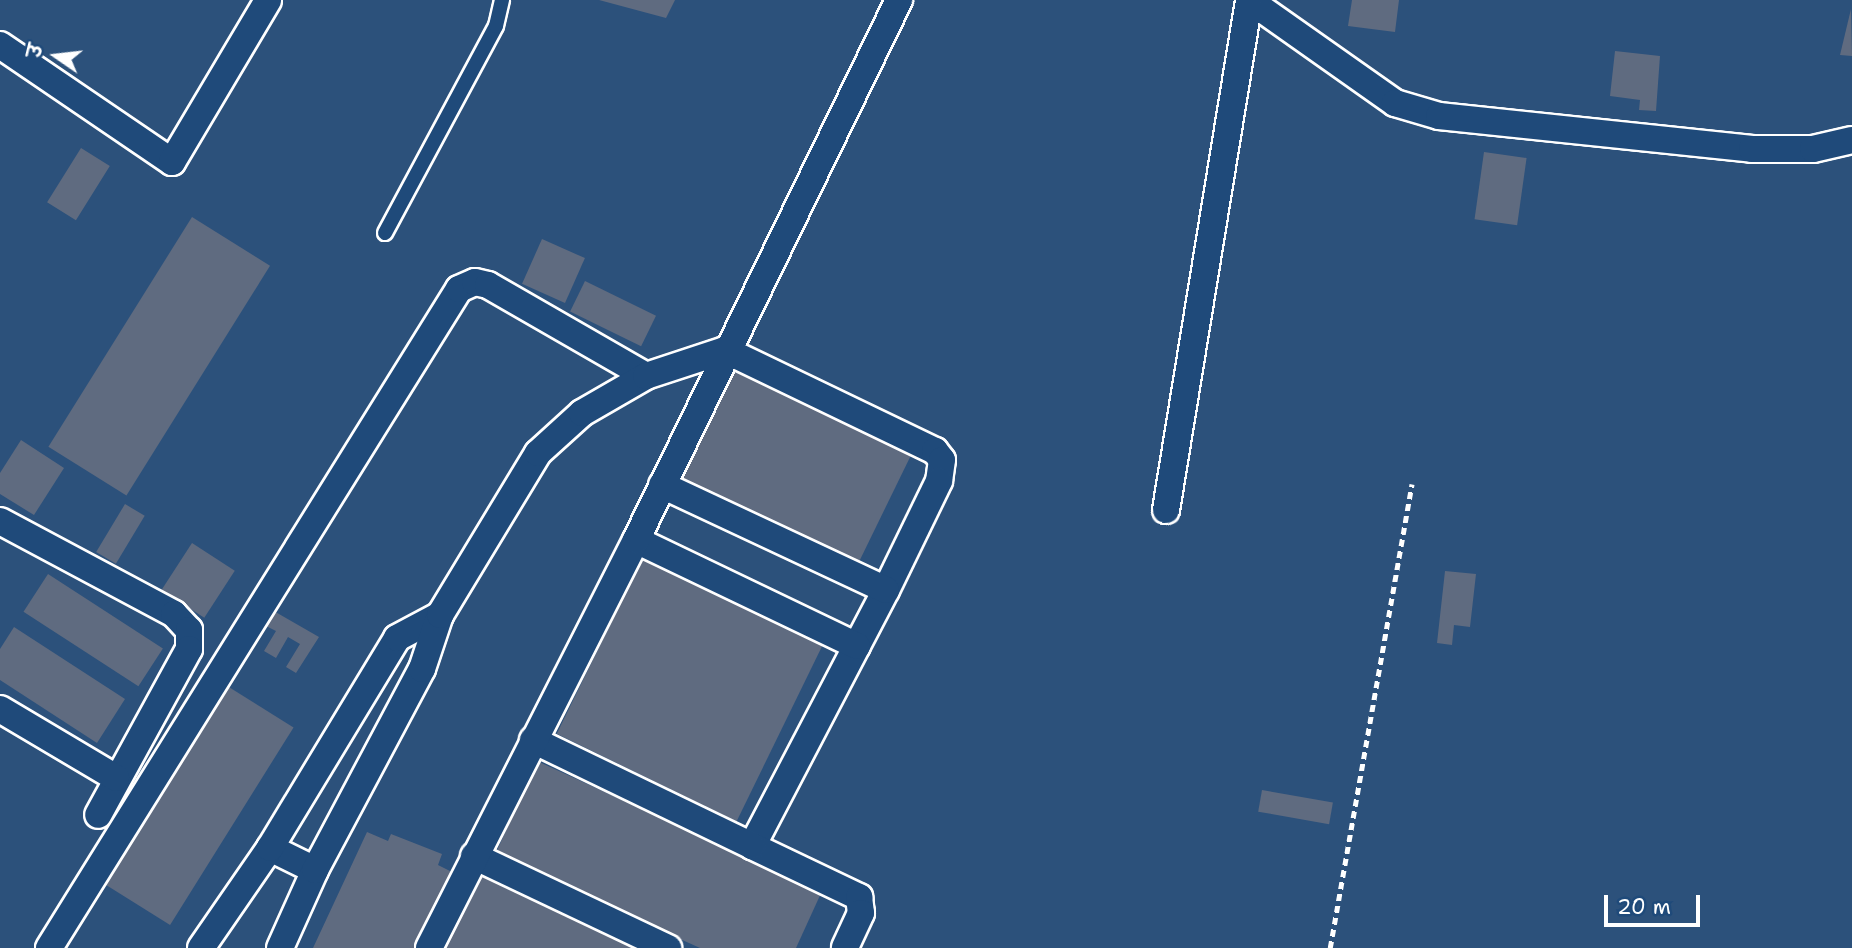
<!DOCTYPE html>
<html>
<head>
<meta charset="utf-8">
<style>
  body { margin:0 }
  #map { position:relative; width:1852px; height:948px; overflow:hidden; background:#2c517b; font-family:"Shantell Sans","Playpen Sans Deva",sans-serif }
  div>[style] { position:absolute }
  .building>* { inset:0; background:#5f6b80; transform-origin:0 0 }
  .path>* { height:4.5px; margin-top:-2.25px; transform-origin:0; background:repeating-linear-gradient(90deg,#fff 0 7px,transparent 0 12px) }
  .roads { filter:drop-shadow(2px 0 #fff) drop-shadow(-2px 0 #fff) drop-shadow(0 2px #fff) drop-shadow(0 -2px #fff) }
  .lane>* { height:14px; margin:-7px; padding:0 7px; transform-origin:7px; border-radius:7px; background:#1f4a7a }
  .street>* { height:26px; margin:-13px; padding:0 13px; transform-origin:13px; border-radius:13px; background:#1f4a7a }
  span { translate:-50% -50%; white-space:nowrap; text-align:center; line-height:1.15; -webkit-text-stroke:5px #1f4a7a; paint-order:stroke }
  .north { position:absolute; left:21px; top:21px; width:70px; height:70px; -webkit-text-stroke:5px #1f4a7a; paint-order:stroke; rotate:284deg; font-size:19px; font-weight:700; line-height:28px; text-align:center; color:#fff }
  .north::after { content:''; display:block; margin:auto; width:24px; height:32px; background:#fff; clip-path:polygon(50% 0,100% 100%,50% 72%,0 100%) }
  .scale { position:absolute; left:1604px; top:895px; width:96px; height:32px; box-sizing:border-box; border:4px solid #fff; border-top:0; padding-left:9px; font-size:21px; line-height:24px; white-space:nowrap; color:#fff; -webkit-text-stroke:5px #1f4a7a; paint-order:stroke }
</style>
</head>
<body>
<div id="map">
  <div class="building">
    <div style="clip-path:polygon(599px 0,675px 0,666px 18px)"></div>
    <div style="clip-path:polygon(1352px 0,1399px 0,1395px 32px,1348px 26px)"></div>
    <div style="clip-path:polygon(1851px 9px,1852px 56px,1840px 55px)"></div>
    <div style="clip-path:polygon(1615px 51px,1660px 56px,1656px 111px,1639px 110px,1640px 100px,1610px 96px)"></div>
    <div style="left:81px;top:148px;width:34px;height:64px;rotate:32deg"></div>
    <div style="left:1484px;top:152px;width:43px;height:68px;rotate:8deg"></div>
    <div style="left:192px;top:217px;width:92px;height:271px;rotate:32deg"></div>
    <div style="left:542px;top:239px;width:47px;height:49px;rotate:24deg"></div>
    <div style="left:585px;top:281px;width:79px;height:34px;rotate:26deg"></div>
    <div style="left:739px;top:363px;width:195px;height:136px;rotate:26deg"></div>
    <div style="clip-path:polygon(21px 440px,64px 468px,34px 515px,0 494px,0 473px)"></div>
    <div style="left:125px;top:504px;width:23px;height:56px;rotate:31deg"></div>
    <div style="left:192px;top:543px;width:51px;height:56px;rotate:33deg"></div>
    <div style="left:644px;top:555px;width:200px;height:199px;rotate:26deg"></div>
    <div style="clip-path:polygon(1445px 571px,1476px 574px,1470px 627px,1454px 625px,1452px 645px,1437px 643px)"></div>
    <div style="left:48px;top:574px;width:137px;height:45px;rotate:33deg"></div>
    <div style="clip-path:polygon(272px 610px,319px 637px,296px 673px,286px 667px,300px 644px,288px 637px,276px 658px,264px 651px,276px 631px,264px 625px)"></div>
    <div style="clip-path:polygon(14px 627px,125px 699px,97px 743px,0 680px,0 649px)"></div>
    <div style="left:224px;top:684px;width:82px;height:233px;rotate:32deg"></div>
    <div style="clip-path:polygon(537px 761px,822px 891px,796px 948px,700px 948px,495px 855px)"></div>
    <div style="left:1262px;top:790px;width:72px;height:22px;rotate:10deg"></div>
    <div style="clip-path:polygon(367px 832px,388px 841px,391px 834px,442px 854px,438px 865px,452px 872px,416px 948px,313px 948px)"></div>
    <div style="clip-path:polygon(481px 868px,651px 948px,443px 948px)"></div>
  </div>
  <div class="path">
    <div style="left:1330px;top:948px;width:471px;rotate:-80deg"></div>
  </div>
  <div class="roads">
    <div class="lane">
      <div style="left:385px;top:233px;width:235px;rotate:-61.8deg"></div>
      <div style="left:496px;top:26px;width:27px;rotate:-77deg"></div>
    </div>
    <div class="street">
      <div style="left:1249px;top:0;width:179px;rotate:35.2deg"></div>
      <div style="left:1395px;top:103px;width:46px;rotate:16.5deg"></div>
      <div style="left:1439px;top:116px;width:315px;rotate:6deg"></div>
      <div style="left:1752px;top:149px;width:61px"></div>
      <div style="left:1813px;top:149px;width:40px;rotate:-13deg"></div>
      <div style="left:0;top:45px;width:208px;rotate:34.2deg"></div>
      <div style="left:172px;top:162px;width:188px;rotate:-59.3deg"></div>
      <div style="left:725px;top:350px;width:233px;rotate:25.7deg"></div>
      <div style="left:935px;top:451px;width:11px;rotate:52deg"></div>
      <div style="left:942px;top:460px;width:21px;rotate:98deg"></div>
      <div style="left:939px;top:481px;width:121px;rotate:115.9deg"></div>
      <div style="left:886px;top:590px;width:289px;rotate:117.6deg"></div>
      <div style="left:752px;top:846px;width:119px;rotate:25.5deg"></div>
      <div style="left:859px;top:897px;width:16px;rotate:83deg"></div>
      <div style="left:861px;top:913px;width:38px;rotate:115deg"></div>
      <div style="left:662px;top:485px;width:247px;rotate:25.1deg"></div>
      <div style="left:1166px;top:510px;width:516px;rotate:-80.74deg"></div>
      <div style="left:0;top:521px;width:197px;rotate:28.1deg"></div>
      <div style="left:174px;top:614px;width:22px;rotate:47deg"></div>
      <div style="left:189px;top:630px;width:19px;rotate:90deg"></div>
      <div style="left:189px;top:649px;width:189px;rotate:118.7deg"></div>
      <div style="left:636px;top:540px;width:245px;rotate:25.6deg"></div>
      <div style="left:0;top:709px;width:135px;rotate:30.7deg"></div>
      <div style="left:533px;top:740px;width:243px;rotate:25.8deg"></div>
      <div style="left:270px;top:848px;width:50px;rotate:26.1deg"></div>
      <div style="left:474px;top:856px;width:215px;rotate:25.4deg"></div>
      <div style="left:49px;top:948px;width:776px;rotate:-58.11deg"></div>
      <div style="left:459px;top:289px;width:17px;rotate:-24deg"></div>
      <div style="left:475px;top:282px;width:13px;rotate:13deg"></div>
      <div style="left:488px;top:285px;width:182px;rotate:29.9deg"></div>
      <div style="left:201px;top:948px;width:121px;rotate:-55.4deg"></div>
      <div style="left:270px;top:848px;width:245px;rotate:-58.8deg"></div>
      <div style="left:397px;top:638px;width:49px;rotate:-28.1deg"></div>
      <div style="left:280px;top:948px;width:85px;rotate:-65.8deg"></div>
      <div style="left:315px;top:870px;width:228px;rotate:-62deg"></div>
      <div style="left:422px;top:669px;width:57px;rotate:-71.6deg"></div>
      <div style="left:440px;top:615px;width:189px;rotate:-58.8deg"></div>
      <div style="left:538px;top:453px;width:59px;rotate:-42.3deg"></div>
      <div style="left:582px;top:413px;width:74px;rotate:-30deg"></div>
      <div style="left:646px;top:376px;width:83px;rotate:-18.2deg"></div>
      <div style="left:429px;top:948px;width:458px;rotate:-63.1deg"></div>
      <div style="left:636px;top:540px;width:601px;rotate:-64.03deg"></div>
    </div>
  </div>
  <div class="north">उ</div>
  <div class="scale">20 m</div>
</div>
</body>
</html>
